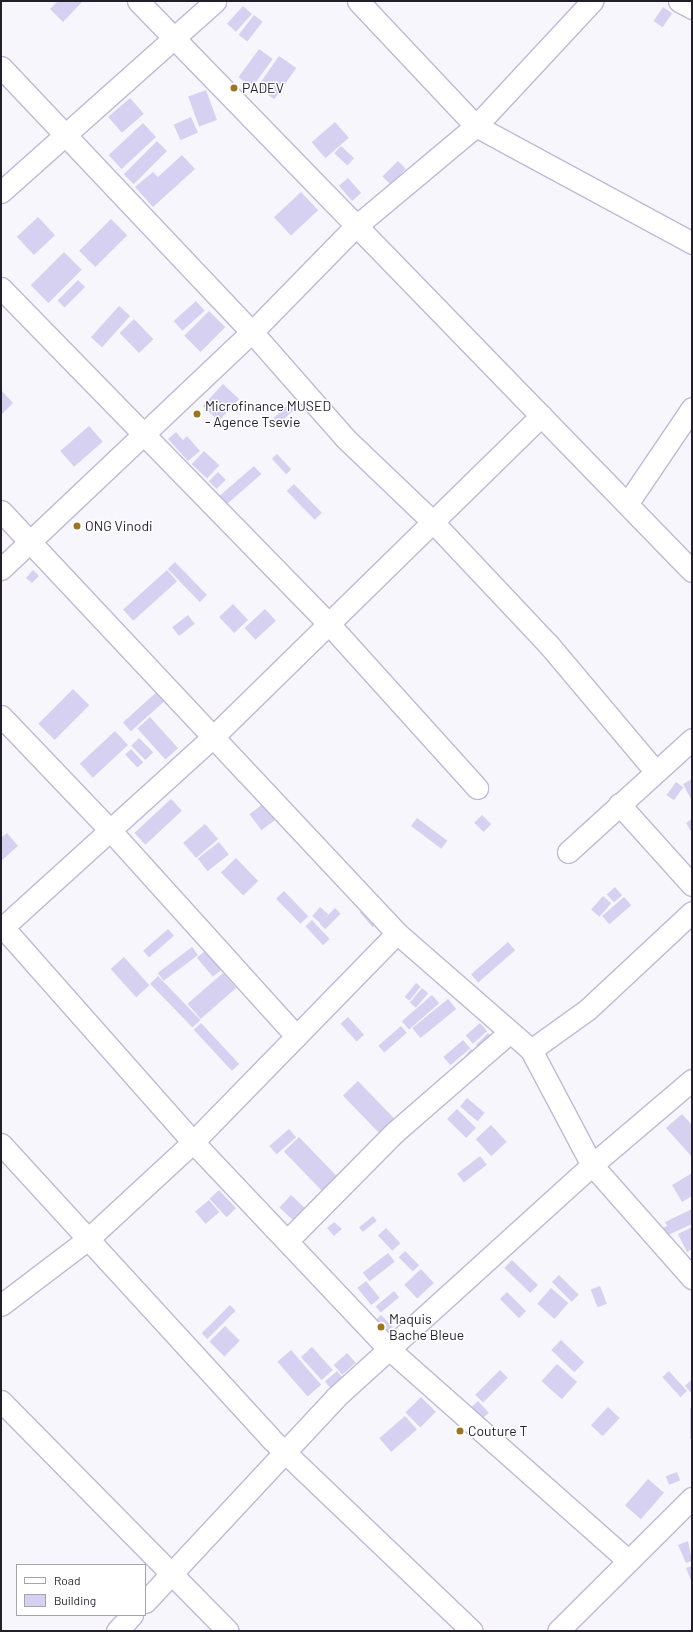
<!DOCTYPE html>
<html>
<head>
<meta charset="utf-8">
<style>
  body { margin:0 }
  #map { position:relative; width:693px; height:1632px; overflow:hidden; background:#f8f6fd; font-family:Barlow,sans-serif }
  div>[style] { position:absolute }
  .building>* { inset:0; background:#d6d0f1; transform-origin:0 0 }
  .roads { filter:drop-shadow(1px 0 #c1b8d8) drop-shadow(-1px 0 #c1b8d8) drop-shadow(0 1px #c1b8d8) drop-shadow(0 -1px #c1b8d8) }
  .minor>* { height:21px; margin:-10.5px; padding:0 10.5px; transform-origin:10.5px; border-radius:10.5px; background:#fff }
  .dots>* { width:11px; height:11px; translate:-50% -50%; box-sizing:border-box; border:2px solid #fff; border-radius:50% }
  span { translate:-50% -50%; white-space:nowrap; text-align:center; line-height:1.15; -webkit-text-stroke:3px #fff; paint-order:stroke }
  .poi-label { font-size:14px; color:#221f2b }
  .left { translate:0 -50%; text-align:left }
  .frame { position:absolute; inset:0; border:2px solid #221f2b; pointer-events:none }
  .legend { position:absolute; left:16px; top:1564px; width:130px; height:52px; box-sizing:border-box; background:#fff; border:1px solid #a7a5aa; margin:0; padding:5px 7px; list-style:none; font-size:12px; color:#221f2b }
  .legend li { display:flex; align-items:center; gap:8px; height:20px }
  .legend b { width:20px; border:1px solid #a7a5aa }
</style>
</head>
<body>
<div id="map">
  <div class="building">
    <div style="clip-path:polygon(58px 1px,83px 1px,63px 22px,50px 9px)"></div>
    <div style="left:243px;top:6px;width:12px;height:24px;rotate:42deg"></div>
    <div style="left:663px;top:7px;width:11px;height:17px;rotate:34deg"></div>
    <div style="left:254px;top:15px;width:11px;height:25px;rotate:38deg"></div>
    <div style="left:259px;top:49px;width:17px;height:35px;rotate:36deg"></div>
    <div style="left:279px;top:56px;width:21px;height:38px;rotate:35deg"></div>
    <div style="left:206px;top:90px;width:32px;height:19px;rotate:70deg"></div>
    <div style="left:130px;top:98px;width:21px;height:29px;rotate:49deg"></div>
    <div style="left:191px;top:117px;width:17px;height:19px;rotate:66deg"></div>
    <div style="left:335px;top:122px;width:21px;height:31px;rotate:49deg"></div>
    <div style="left:143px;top:123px;width:19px;height:47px;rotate:47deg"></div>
    <div style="left:157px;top:141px;width:14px;height:47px;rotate:45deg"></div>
    <div style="left:341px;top:146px;width:18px;height:10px;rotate:43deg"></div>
    <div style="clip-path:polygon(182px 155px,195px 169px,153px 207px,135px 187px,153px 172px,158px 177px)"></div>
    <div style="left:398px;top:161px;width:11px;height:22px;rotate:45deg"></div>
    <div style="left:348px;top:178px;width:20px;height:12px;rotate:49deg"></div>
    <div style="left:301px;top:192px;width:25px;height:37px;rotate:47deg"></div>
    <div style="left:38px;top:217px;width:25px;height:29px;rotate:47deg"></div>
    <div style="left:111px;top:219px;width:23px;height:45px;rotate:45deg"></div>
    <div style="left:64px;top:252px;width:25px;height:47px;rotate:45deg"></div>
    <div style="left:78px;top:280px;width:10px;height:29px;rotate:45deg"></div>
    <div style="left:196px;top:301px;width:13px;height:30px;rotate:48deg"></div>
    <div style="left:119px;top:306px;width:15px;height:42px;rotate:42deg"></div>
    <div style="left:209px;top:311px;width:23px;height:35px;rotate:45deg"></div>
    <div style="left:134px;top:319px;width:28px;height:20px;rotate:46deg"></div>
    <div style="left:223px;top:384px;width:22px;height:30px;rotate:43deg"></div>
    <div style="clip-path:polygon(1px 390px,13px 403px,1px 415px)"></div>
    <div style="left:290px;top:402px;width:8px;height:28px;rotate:45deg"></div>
    <div style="left:89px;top:426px;width:21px;height:38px;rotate:49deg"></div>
    <div style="clip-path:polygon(176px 432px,183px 440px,187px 436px,200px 451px,188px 461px,168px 439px)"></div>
    <div style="left:204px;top:451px;width:21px;height:18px;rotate:43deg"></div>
    <div style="left:277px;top:454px;width:21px;height:7px;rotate:47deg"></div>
    <div style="left:254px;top:466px;width:11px;height:45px;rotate:49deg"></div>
    <div style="left:218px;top:472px;width:11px;height:13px;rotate:45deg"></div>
    <div style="left:294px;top:484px;width:40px;height:10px;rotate:46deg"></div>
    <div style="left:175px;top:562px;width:46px;height:10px;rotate:46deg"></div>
    <div style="clip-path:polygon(33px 570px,39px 576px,32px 583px,26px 578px)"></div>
    <div style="left:167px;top:570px;width:15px;height:59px;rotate:48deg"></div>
    <div style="left:233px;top:604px;width:22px;height:19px;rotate:47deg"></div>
    <div style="left:265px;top:609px;width:16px;height:28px;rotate:47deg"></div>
    <div style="left:188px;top:615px;width:11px;height:20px;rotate:52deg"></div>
    <div style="left:73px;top:689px;width:23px;height:49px;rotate:45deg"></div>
    <div style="left:160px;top:689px;width:12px;height:50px;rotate:48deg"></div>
    <div style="left:150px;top:717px;width:42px;height:17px;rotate:48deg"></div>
    <div style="left:115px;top:731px;width:19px;height:48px;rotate:47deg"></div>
    <div style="left:139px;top:738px;width:20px;height:11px;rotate:45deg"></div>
    <div style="left:131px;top:749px;width:18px;height:8px;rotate:47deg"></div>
    <div style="clip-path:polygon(692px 779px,692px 801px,683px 784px)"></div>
    <div style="left:676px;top:782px;width:9px;height:16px;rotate:36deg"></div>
    <div style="left:171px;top:799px;width:16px;height:50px;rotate:47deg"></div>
    <div style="left:263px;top:804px;width:20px;height:17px;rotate:53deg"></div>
    <div style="left:482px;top:815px;width:13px;height:11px;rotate:45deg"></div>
    <div style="left:417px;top:818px;width:38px;height:10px;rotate:37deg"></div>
    <div style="clip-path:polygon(692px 819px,692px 833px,686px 823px)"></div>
    <div style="left:205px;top:824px;width:20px;height:29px;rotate:49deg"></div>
    <div style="clip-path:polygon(7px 833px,18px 846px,1px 861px,1px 838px)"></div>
    <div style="left:219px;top:842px;width:16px;height:27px;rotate:52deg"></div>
    <div style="left:236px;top:858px;width:32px;height:21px;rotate:46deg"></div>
    <div style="left:615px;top:887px;width:11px;height:11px;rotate:49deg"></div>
    <div style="left:284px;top:891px;width:35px;height:11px;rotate:46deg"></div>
    <div style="left:603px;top:896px;width:11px;height:18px;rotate:41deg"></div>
    <div style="left:624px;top:897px;width:11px;height:29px;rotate:49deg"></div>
    <div style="left:368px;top:905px;width:20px;height:11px;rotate:49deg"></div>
    <div style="left:320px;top:907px;width:11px;height:12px;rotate:41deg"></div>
    <div style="left:335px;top:908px;width:8px;height:22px;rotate:45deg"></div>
    <div style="left:312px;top:920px;width:26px;height:9px;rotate:47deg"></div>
    <div style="left:168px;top:929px;width:9px;height:33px;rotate:49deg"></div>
    <div style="left:508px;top:942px;width:11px;height:49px;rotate:49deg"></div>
    <div style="left:192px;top:947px;width:10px;height:43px;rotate:53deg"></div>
    <div style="left:206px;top:950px;width:25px;height:12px;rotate:50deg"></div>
    <div style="left:124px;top:957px;width:38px;height:18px;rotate:48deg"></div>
    <div style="left:223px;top:973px;width:20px;height:47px;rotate:49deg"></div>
    <div style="left:158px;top:976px;width:61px;height:11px;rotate:46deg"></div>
    <div style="left:416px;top:983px;width:6px;height:18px;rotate:39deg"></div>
    <div style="left:422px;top:988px;width:8px;height:19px;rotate:40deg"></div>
    <div style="left:432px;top:995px;width:11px;height:40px;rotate:49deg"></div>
    <div style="left:448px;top:999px;width:13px;height:46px;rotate:51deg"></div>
    <div style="left:348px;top:1017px;width:24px;height:10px;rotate:48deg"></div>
    <div style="left:201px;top:1023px;width:56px;height:10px;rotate:47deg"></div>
    <div style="left:480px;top:1023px;width:11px;height:19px;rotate:49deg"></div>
    <div style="left:401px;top:1026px;width:9px;height:30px;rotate:49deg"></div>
    <div style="left:488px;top:1033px;width:7px;height:17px;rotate:45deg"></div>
    <div style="left:463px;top:1040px;width:11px;height:26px;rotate:49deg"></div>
    <div style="left:471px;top:1049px;width:6px;height:25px;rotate:39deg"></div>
    <div style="left:358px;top:1081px;width:56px;height:21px;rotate:46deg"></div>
    <div style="left:467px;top:1098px;width:23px;height:11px;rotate:40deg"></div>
    <div style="left:457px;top:1109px;width:27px;height:14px;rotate:45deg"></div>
    <div style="clip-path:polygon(682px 1114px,692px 1125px,692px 1157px,666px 1128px)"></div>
    <div style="left:491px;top:1125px;width:23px;height:21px;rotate:47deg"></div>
    <div style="left:289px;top:1129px;width:11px;height:26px;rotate:49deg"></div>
    <div style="left:299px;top:1137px;width:59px;height:21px;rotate:46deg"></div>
    <div style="left:480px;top:1156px;width:11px;height:29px;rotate:52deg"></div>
    <div style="clip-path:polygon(692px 1173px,692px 1196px,682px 1202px,672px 1185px)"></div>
    <div style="left:219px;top:1190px;width:25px;height:13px;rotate:47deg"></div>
    <div style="left:291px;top:1195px;width:19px;height:17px;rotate:43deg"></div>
    <div style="left:209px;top:1200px;width:16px;height:18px;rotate:50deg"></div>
    <div style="clip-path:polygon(692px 1209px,692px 1224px,664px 1237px,660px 1229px,667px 1226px,665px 1222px)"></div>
    <div style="left:373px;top:1216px;width:6px;height:18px;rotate:51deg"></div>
    <div style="clip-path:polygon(334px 1222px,342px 1229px,334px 1236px,327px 1228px)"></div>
    <div style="clip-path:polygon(692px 1227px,692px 1249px,687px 1252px,678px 1234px)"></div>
    <div style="left:386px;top:1228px;width:21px;height:11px;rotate:47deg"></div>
    <div style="left:405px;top:1251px;width:20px;height:9px;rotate:45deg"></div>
    <div style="left:388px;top:1253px;width:11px;height:32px;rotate:52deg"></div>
    <div style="left:512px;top:1260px;width:36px;height:11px;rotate:44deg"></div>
    <div style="left:421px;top:1269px;width:19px;height:23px;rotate:47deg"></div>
    <div style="left:559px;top:1275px;width:28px;height:10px;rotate:45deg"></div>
    <div style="left:366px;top:1281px;width:22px;height:11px;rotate:51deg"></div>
    <div style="left:600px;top:1286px;width:19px;height:10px;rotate:69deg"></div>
    <div style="left:551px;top:1288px;width:23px;height:21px;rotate:41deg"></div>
    <div style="left:394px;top:1291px;width:8px;height:24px;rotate:50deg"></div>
    <div style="left:507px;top:1292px;width:27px;height:10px;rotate:45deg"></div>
    <div style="left:230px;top:1305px;width:8px;height:40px;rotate:45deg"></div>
    <div style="left:381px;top:1315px;width:17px;height:6px;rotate:45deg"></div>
    <div style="left:225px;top:1326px;width:21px;height:22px;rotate:45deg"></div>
    <div style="left:561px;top:1340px;width:32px;height:14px;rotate:44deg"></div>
    <div style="left:312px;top:1347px;width:31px;height:15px;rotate:48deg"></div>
    <div style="left:291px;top:1350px;width:46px;height:18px;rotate:49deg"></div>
    <div style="left:347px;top:1353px;width:13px;height:18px;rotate:48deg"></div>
    <div style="left:557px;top:1364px;width:27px;height:23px;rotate:42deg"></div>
    <div style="left:500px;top:1370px;width:11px;height:35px;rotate:45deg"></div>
    <div style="left:337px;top:1371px;width:9px;height:16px;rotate:49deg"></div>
    <div style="left:669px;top:1371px;width:27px;height:9px;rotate:48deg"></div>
    <div style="clip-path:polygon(692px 1379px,692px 1394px,685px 1386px)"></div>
    <div style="left:421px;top:1397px;width:21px;height:22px;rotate:45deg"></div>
    <div style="left:478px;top:1401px;width:16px;height:9px;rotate:47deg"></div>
    <div style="left:608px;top:1407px;width:16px;height:25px;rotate:43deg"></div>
    <div style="left:690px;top:1408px;width:2px;height:31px"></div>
    <div style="left:405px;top:1416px;width:18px;height:34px;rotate:49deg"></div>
    <div style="left:677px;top:1472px;width:9px;height:12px;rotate:69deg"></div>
    <div style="left:648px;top:1479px;width:21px;height:35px;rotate:41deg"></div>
    <div style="clip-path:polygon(688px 1541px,692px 1561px,686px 1563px,678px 1545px)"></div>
    <div style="clip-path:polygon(692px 1566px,692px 1583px,686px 1568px)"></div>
  </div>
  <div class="roads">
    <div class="minor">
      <div style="left:138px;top:1px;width:795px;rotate:45.82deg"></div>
      <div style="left:358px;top:1px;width:172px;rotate:46.7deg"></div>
      <div style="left:476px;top:126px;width:246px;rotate:28.4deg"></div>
      <div style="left:679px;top:1px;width:15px;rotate:28deg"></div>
      <div style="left:1px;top:67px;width:365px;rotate:46.6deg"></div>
      <div style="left:252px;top:332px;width:141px;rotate:48.7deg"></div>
      <div style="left:345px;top:438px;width:122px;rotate:43.7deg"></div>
      <div style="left:433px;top:522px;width:169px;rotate:46.7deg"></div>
      <div style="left:549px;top:645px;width:165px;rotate:49.9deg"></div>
      <div style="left:1px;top:192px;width:287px;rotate:-41.7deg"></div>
      <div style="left:1px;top:288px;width:470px;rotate:45.7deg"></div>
      <div style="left:329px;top:624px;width:221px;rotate:47.9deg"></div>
      <div style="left:627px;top:504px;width:116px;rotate:-55.9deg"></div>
      <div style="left:1px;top:511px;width:579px;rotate:46.82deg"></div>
      <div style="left:397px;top:933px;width:178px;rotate:41.1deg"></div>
      <div style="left:531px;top:1050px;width:130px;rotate:62.1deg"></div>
      <div style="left:592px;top:1165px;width:151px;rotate:48.5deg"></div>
      <div style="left:1px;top:569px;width:345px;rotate:-43.4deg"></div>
      <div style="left:252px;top:332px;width:147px;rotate:-45.6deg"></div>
      <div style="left:355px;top:227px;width:158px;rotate:-39.9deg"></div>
      <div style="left:476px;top:126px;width:171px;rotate:-47.1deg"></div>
      <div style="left:1px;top:716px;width:158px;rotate:46.3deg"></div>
      <div style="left:110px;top:830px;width:278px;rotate:47.9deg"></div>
      <div style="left:619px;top:804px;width:109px;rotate:48deg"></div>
      <div style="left:568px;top:852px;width:168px;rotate:-42.3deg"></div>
      <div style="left:1px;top:925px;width:290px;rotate:48.5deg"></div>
      <div style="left:193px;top:1142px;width:285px;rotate:46.6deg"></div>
      <div style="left:389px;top:1349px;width:320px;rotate:41.5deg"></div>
      <div style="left:1px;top:929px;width:287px;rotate:-42.2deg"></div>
      <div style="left:214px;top:736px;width:458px;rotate:-44.4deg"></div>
      <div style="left:531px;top:1050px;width:70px;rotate:-35.7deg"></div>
      <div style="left:588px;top:1009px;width:142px;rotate:-43deg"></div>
      <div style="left:1px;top:1144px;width:398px;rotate:47.5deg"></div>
      <div style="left:270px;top:1438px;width:279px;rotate:43.7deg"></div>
      <div style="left:287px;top:1241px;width:153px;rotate:-45.3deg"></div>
      <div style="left:395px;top:1132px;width:151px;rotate:-41deg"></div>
      <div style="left:1px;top:1305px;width:109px;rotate:-37.2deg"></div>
      <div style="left:88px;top:1239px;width:143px;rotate:-42.7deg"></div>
      <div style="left:193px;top:1142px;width:292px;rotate:-45.7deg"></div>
      <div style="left:1px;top:1401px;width:323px;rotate:45.4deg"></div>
      <div style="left:145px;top:1602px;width:280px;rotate:-47deg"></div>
      <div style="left:336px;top:1397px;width:345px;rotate:-42.2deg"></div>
      <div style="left:592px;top:1165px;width:131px;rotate:-40.4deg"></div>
      <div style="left:117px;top:1631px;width:22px;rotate:-47deg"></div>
      <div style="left:558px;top:1631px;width:189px;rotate:-44.8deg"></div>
    </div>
  </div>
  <div class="dots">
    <div style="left:234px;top:88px;background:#9d7522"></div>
    <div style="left:197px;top:414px;background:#9d7522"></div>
    <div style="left:77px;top:526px;background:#9d7522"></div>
    <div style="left:381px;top:1327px;background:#9d7522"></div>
    <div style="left:460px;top:1431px;background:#9d7522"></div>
  </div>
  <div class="poi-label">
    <span class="left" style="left:242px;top:88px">PADEV</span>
    <span class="left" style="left:205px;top:414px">Microfinance MUSED<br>- Agence Tsevie</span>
    <span class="left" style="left:85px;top:526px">ONG Vinodi</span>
    <span class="left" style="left:389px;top:1327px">Maquis<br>Bache Bleue</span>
    <span class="left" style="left:468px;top:1431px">Couture T</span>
  </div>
  <div class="frame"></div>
  <ul class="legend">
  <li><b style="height:5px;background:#fff"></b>Road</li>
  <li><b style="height:11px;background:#d6d0f1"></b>Building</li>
  </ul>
</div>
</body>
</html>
